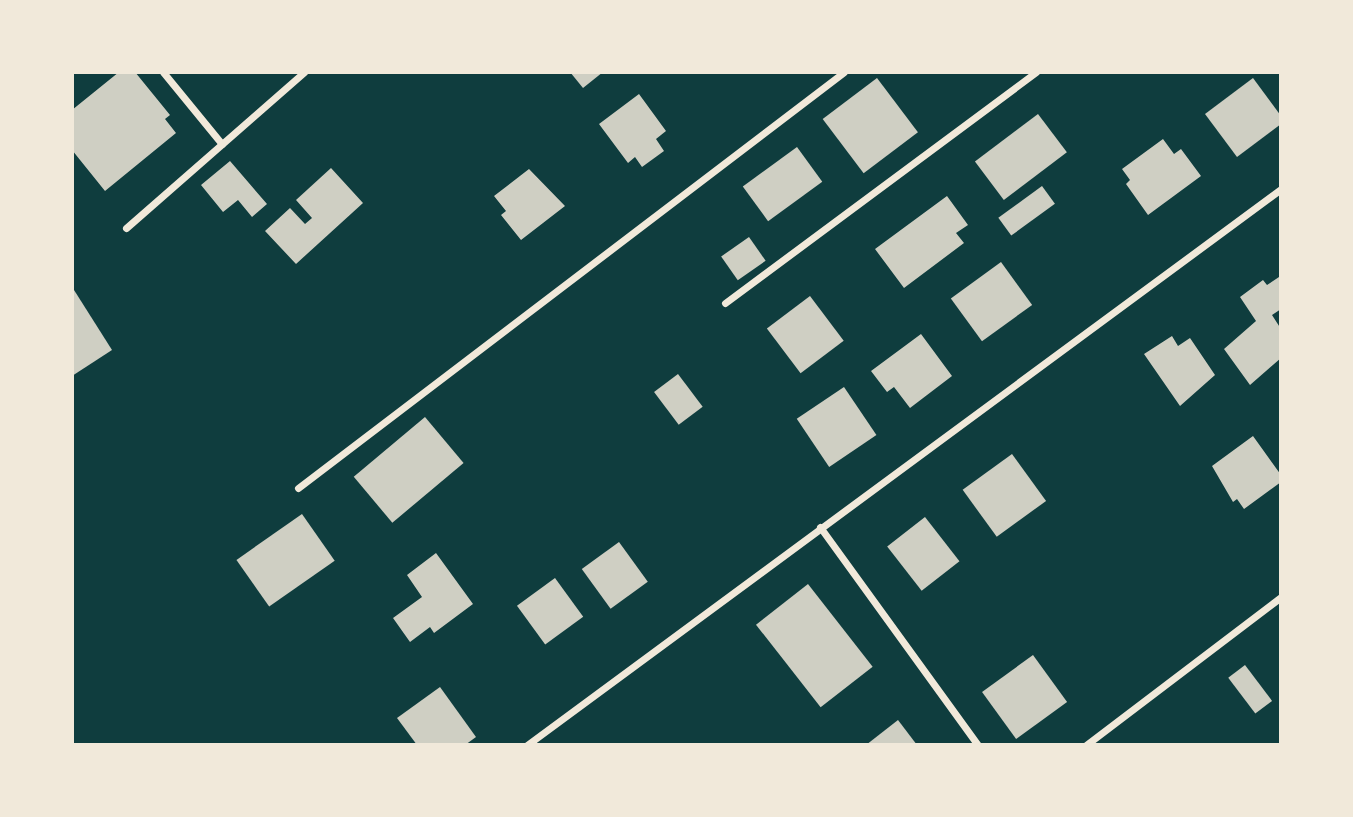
<!DOCTYPE html>
<html>
<head>
<meta charset="utf-8">
<style>
  body { margin:0 }
  #map { position:relative; width:1353px; height:817px; overflow:hidden; background:#0f3d3e; font-family:"Fira Sans Condensed",sans-serif }
  div>[style] { position:absolute }
  .building>* { inset:0; background:#cfcfc3; transform-origin:0 0 }
  .minor>* { height:7px; margin:-3.5px; padding:0 3.5px; transform-origin:3.5px; border-radius:3.5px; background:#f1e9da }
  span { translate:-50% -50%; white-space:nowrap; text-align:center; line-height:1.15; -webkit-text-stroke:5px #f1e9da; paint-order:stroke }
  .frame { position:absolute; inset:0; border:74px solid #f1e9da; pointer-events:none }
</style>
</head>
<body>
<div id="map">
  <div class="building">
    <div style="clip-path:polygon(119px 72px,135px 72px,170px 115px,165px 119px,176px 133px,105px 191px,72px 150px,72px 110px)"></div>
    <div style="clip-path:polygon(570px 72px,603px 72px,583px 88px)"></div>
    <div style="left:877px;top:78px;width:68px;height:68px;rotate:53deg"></div>
    <div style="clip-path:polygon(1253px 78px,1281px 116px,1281px 124px,1237px 157px,1205px 114px)"></div>
    <div style="clip-path:polygon(639px 94px,666px 131px,656px 139px,664px 151px,642px 167px,635px 157px,628px 163px,599px 124px)"></div>
    <div style="left:1038px;top:114px;width:48px;height:79px;rotate:53deg"></div>
    <div style="clip-path:polygon(1163px 139px,1174px 154px,1181px 149px,1201px 176px,1148px 215px,1126px 184px,1130px 180px,1122px 169px)"></div>
    <div style="left:797px;top:147px;width:43px;height:67px;rotate:54deg"></div>
    <div style="clip-path:polygon(230px 161px,267px 204px,252px 217px,238px 200px,223px 212px,201px 185px)"></div>
    <div style="clip-path:polygon(331px 168px,363px 203px,296px 264px,265px 231px,290px 208px,305px 224px,312px 218px,296px 200px)"></div>
    <div style="clip-path:polygon(529px 169px,565px 206px,521px 240px,501px 215px,506px 211px,494px 196px)"></div>
    <div style="left:1042px;top:186px;width:22px;height:54px;rotate:54deg"></div>
    <div style="clip-path:polygon(947px 196px,968px 225px,956px 233px,964px 243px,904px 288px,875px 249px)"></div>
    <div style="left:749px;top:237px;width:29px;height:34px;rotate:55deg"></div>
    <div style="left:1001px;top:262px;width:53px;height:62px;rotate:54deg"></div>
    <div style="clip-path:polygon(1279px 277px,1281px 309px,1272px 315px,1281px 329px,1281px 358px,1250px 385px,1224px 349px,1256px 321px,1240px 297px,1263px 280px,1267px 285px)"></div>
    <div style="clip-path:polygon(74px 290px,112px 350px,72px 376px,72px 291px)"></div>
    <div style="left:810px;top:296px;width:56px;height:54px;rotate:53deg"></div>
    <div style="clip-path:polygon(921px 334px,952px 376px,910px 408px,894px 387px,887px 392px,871px 371px)"></div>
    <div style="clip-path:polygon(1172px 336px,1178px 346px,1190px 338px,1215px 375px,1180px 406px,1144px 354px)"></div>
    <div style="left:678px;top:374px;width:41px;height:30px;rotate:53deg"></div>
    <div style="left:844px;top:387px;width:58px;height:57px;rotate:56deg"></div>
    <div style="left:425px;top:417px;width:60px;height:93px;rotate:50deg"></div>
    <div style="clip-path:polygon(1253px 436px,1281px 475px,1281px 482px,1244px 509px,1237px 499px,1233px 502px,1212px 466px)"></div>
    <div style="left:1012px;top:454px;width:58px;height:61px;rotate:54deg"></div>
    <div style="left:302px;top:514px;width:57px;height:80px;rotate:55deg"></div>
    <div style="left:925px;top:517px;width:56px;height:48px;rotate:52deg"></div>
    <div style="left:619px;top:542px;width:49px;height:46px;rotate:54deg"></div>
    <div style="clip-path:polygon(436px 553px,473px 604px,434px 633px,430px 627px,410px 642px,393px 618px,422px 597px,407px 575px)"></div>
    <div style="left:555px;top:578px;width:48px;height:47px;rotate:54deg"></div>
    <div style="left:808px;top:584px;width:105px;height:66px;rotate:52deg"></div>
    <div style="left:1033px;top:655px;width:58px;height:63px;rotate:54deg"></div>
    <div style="left:1245px;top:665px;width:45px;height:21px;rotate:53deg"></div>
    <div style="clip-path:polygon(440px 687px,476px 737px,465px 745px,417px 745px,397px 718px)"></div>
    <div style="clip-path:polygon(898px 720px,917px 745px,866px 745px)"></div>
  </div>
  <div class="minor">
    <div style="left:163px;top:72px;width:93px;rotate:50.7deg"></div>
    <div style="left:126px;top:228px;width:237px;rotate:-41.2deg"></div>
    <div style="left:725px;top:303px;width:387px;rotate:-36.6deg"></div>
    <div style="left:298px;top:488px;width:686px;rotate:-37.3deg"></div>
    <div style="left:820px;top:527px;width:269px;rotate:54.1deg"></div>
    <div style="left:527px;top:745px;width:937px;rotate:-36.41deg"></div>
    <div style="left:1086px;top:745px;width:245px;rotate:-37.2deg"></div>
  </div>
  <div class="frame"></div>
</div>
</body>
</html>
